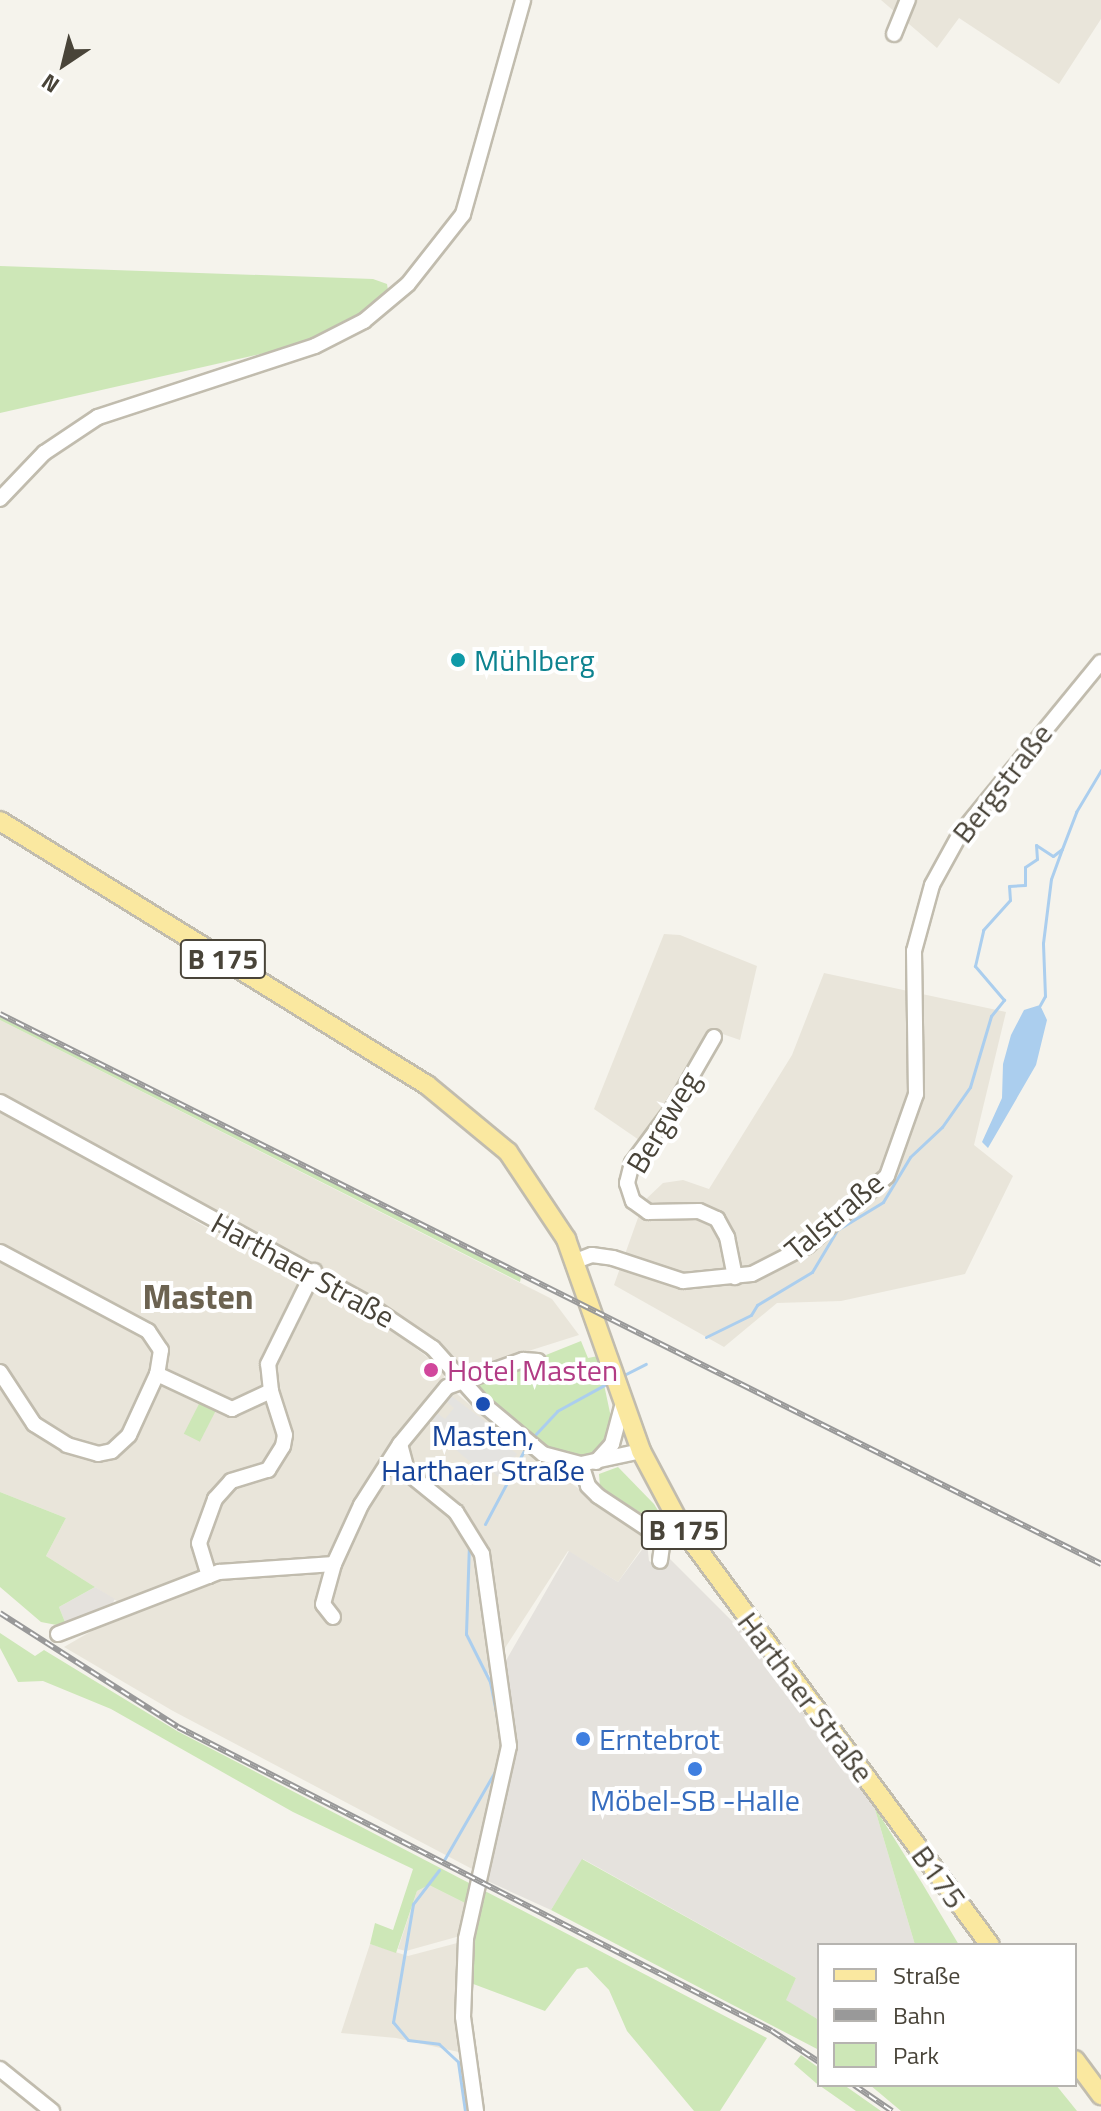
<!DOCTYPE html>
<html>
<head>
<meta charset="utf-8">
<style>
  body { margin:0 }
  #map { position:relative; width:1101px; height:2111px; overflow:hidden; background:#f5f3ec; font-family:"Titillium Web",sans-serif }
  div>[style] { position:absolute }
  .residential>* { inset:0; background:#e9e5da }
  .industrial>* { inset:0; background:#e5e2dd }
  .green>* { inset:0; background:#cde7b7; transform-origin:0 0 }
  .parking>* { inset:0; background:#e4e3e0 }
  .water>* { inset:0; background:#abceee }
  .stream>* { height:3px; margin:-1.5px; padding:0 1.5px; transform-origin:1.5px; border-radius:1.5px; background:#abceee }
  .roads { filter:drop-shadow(2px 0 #c1bcae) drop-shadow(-2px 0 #c1bcae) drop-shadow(0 2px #c1bcae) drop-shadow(0 -2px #c1bcae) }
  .minor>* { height:14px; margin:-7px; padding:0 7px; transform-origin:7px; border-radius:7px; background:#fff }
  .major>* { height:18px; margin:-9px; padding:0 9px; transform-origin:9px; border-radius:9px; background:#fae8a0 }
  .rail>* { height:6px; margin-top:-3px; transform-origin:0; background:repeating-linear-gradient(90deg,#fff 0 9px,#999 0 18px); box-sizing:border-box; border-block:2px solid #999 }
  .dots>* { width:22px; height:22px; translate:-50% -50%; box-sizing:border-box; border:4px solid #fff; border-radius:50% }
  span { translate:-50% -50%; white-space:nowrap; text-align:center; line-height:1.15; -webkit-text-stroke:8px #fff; paint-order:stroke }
  .shield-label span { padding:2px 6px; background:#fff; border:2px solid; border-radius:6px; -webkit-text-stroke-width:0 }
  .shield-label { font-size:28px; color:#494439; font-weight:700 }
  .culture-label { font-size:30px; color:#0d838f }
  .left { translate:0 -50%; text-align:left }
  .street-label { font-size:30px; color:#494439 }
  .hotel-label { font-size:30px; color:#b23c85 }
  .transit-label { font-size:30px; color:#164399 }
  .shop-label { font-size:30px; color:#366cbe }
  .quarter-label { font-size:34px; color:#6c6351; font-weight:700 }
  .legend { position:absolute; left:817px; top:1943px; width:260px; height:144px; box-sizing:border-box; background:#fff; border:2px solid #b6b4b0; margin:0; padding:10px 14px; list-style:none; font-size:24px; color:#494439 }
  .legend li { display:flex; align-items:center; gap:16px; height:40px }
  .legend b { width:40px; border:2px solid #b6b4b0 }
  .north { position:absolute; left:24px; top:24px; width:80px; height:80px; -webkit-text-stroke:6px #fff; paint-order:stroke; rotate:215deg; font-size:22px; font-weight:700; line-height:32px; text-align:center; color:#494439 }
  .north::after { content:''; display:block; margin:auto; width:28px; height:36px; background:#494439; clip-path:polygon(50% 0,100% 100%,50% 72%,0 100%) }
</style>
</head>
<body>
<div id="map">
  <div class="residential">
    <div style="clip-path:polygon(881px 0,1101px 0,1101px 19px,1059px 84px,959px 18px,937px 48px)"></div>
    <div style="clip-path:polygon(664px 934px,680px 935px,757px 966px,740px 1040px,711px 1030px,642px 1142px,594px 1109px)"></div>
    <div style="clip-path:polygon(824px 973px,1006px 1012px,974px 1145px,1013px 1176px,965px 1274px,841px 1301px,777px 1303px,724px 1347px,614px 1285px,644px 1201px,663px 1183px,683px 1180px,709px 1189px,792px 1055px)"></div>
    <div style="clip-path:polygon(0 1020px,552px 1299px,579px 1335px,465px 1371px,440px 1341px,303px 1257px,0 1103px)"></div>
    <div style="clip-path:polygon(0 1108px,216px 1233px,290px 1266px,315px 1289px,329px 1288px,365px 1311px,445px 1370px,443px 1382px,521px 1448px,649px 1538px,618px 1582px,568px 1551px,488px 1674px,505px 1748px,474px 1870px,173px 1711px,64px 1647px,109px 1621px,120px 1603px,46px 1556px,66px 1518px,0 1492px)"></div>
    <div style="clip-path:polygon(429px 1885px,467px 1904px,460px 1936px,406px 1951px,398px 1949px,417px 1891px)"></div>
    <div style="clip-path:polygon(461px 1942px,457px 1985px,463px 2053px,396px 2038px,341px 2033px,370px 1944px,408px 1956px)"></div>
  </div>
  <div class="industrial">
    <div style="clip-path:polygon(647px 1543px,649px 1561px,662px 1568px,669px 1558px,739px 1628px,874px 1806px,915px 1945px,819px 1945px,819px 2020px,785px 2000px,796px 1978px,583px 1859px,551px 1910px,483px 1879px,515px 1758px,504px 1664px,569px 1551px,618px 1582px)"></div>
    <div style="clip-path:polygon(95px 1587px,115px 1599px,108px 1611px,67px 1627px,59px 1607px)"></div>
  </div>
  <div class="green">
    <div style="clip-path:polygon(0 266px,373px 279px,387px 284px,388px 290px,354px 319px,296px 346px,0 413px)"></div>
    <div style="clip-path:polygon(0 1017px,521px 1277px,520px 1282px,0 1020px)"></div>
    <div style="clip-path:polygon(581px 1341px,588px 1358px,598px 1356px,613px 1427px,601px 1450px,586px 1459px,560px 1457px,521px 1431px,472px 1380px,523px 1364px,543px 1373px,549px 1370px,546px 1355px)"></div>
    <div style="left:202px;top:1398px;width:18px;height:40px;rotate:27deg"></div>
    <div style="clip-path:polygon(618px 1467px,654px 1504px,671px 1532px,600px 1487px,599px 1474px)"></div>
    <div style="clip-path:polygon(0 1492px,66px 1518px,46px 1556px,95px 1587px,59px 1607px,67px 1627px,41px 1622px,0 1587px)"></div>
    <div style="clip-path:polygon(0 1633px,35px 1656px,44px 1650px,177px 1731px,471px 1884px,467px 1904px,429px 1885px,417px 1891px,396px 1953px,370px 1944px,375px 1923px,393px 1930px,413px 1869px,293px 1812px,111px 1709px,43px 1681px,18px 1682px,0 1648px)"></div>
    <div style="clip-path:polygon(874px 1806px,922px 1883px,959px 1945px,915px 1945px)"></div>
    <div style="clip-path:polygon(582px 1859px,796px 1978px,786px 2000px,819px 2020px,819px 2050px,551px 1910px)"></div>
    <div style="clip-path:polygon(481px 1889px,767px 2038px,720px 2111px,694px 2111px,627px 2031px,609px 1990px,587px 1967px,577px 1969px,545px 2011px,468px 1982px)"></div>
    <div style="clip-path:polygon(801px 2055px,819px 2068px,819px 2085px,844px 2085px,881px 2111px,856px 2111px,816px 2083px,794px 2064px)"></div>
    <div style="clip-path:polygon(870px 2085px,1056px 2085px,1077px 2111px,901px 2111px)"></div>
  </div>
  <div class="parking">
    <div style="clip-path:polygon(450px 1395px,514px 1443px,510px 1448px,517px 1454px,498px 1477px,493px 1472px,488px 1477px,435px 1432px,439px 1426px,429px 1417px,434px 1411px,445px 1419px,454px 1408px,445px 1400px)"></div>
  </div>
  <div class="water">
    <div style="clip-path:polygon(1040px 1005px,1047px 1020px,1036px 1065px,988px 1148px,982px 1142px,1002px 1098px,1003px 1064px,1011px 1035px,1024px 1010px)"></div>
  </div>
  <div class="stream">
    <div style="left:1040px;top:1005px;width:10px;rotate:-61deg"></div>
    <div style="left:1045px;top:996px;width:53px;rotate:-92.2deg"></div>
    <div style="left:1043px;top:943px;width:64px;rotate:-82.9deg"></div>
    <div style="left:1051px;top:879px;width:32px;rotate:-70deg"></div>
    <div style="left:706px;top:1337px;width:50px;rotate:-26.1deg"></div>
    <div style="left:751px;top:1315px;width:12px;rotate:-59deg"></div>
    <div style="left:757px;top:1305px;width:64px;rotate:-31deg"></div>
    <div style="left:812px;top:1272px;width:49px;rotate:-59.2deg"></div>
    <div style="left:837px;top:1230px;width:54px;rotate:-31.3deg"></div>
    <div style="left:883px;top:1202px;width:52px;rotate:-59deg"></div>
    <div style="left:910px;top:1157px;width:44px;rotate:-43.2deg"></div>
    <div style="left:942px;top:1127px;width:49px;rotate:-55deg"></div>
    <div style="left:970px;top:1087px;width:74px;rotate:-73.5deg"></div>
    <div style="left:991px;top:1016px;width:21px;rotate:-51deg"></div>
    <div style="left:1004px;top:1000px;width:45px;rotate:-130.5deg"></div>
    <div style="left:975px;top:966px;width:37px;rotate:-77deg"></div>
    <div style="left:983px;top:930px;width:40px;rotate:-48deg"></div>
    <div style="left:1010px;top:900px;width:14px;rotate:-94deg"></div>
    <div style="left:1009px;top:886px;width:16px;rotate:-4deg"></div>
    <div style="left:1025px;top:885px;width:18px;rotate:-90deg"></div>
    <div style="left:1025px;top:867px;width:14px;rotate:-34deg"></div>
    <div style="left:1037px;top:859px;width:14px;rotate:-94deg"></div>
    <div style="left:1036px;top:845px;width:20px;rotate:33deg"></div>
    <div style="left:1053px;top:856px;width:11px;rotate:-38deg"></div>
    <div style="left:1062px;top:849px;width:40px;rotate:-69deg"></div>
    <div style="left:1076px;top:812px;width:49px;rotate:-59.2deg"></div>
    <div style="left:620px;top:1377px;width:29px;rotate:-27deg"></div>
    <div style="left:533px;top:1437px;width:35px;rotate:-47deg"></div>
    <div style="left:557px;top:1411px;width:60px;rotate:-28.7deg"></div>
    <div style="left:485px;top:1524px;width:87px;rotate:-62deg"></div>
    <div style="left:469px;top:1543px;width:91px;rotate:91.9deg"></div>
    <div style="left:466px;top:1634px;width:54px;rotate:63.4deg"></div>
    <div style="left:490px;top:1682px;width:56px;rotate:78.7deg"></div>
    <div style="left:444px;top:1860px;width:108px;rotate:-60.1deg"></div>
    <div style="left:439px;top:1870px;width:43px;rotate:127.4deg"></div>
    <div style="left:413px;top:1904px;width:120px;rotate:99.6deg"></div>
    <div style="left:393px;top:2022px;width:23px;rotate:50deg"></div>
    <div style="left:408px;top:2040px;width:31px;rotate:7deg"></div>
    <div style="left:439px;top:2044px;width:26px;rotate:43deg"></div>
    <div style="left:458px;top:2062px;width:49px;rotate:81.9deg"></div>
  </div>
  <div class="roads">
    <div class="minor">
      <div style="left:894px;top:34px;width:37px;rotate:-68deg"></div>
      <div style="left:0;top:499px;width:64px;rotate:-46.3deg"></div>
      <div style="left:44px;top:453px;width:65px;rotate:-33.7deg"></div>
      <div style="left:98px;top:417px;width:228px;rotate:-18.1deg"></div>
      <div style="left:315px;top:346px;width:55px;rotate:-27deg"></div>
      <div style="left:364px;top:321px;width:57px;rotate:-40.1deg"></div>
      <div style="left:408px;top:284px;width:89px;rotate:-51.8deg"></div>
      <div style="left:463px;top:214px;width:222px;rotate:-74.3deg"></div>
      <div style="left:714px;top:1037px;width:82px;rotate:120deg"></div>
      <div style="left:673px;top:1108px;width:69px;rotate:126.7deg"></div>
      <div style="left:632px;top:1163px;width:21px;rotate:104deg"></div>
      <div style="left:627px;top:1183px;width:19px;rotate:72deg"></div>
      <div style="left:633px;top:1201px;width:19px;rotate:36deg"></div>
      <div style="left:648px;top:1212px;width:51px;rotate:-1.1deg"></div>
      <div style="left:699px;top:1211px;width:20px;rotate:24deg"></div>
      <div style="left:717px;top:1219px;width:21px;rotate:61deg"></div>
      <div style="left:727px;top:1237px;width:41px;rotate:78.7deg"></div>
      <div style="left:0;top:1102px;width:416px;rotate:28.7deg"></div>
      <div style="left:365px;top:1302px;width:82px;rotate:34.1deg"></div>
      <div style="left:433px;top:1348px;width:75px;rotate:48.2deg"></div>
      <div style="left:483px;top:1404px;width:78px;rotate:39.8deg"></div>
      <div style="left:543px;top:1454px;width:39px;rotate:15deg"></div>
      <div style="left:581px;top:1464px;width:61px;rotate:-12.2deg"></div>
      <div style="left:0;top:1252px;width:168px;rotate:28.1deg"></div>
      <div style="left:148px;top:1331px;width:23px;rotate:56deg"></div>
      <div style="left:161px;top:1350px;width:24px;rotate:99deg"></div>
      <div style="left:157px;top:1374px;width:83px;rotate:25deg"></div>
      <div style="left:232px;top:1409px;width:43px;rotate:-24.8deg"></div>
      <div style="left:576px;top:1261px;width:17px;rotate:-21deg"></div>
      <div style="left:592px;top:1255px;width:21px;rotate:8deg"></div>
      <div style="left:613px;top:1258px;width:74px;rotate:18.2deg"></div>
      <div style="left:683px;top:1281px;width:69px;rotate:-5.8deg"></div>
      <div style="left:752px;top:1274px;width:62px;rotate:-27deg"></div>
      <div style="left:807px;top:1246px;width:106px;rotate:-41.2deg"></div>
      <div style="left:887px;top:1176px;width:87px;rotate:-70.5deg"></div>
      <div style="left:916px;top:1094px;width:143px;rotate:-90.8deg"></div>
      <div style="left:914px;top:951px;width:68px;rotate:-74.7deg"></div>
      <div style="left:932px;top:885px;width:58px;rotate:-61.2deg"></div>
      <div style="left:960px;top:834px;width:222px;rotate:-50.7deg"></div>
      <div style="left:0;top:1372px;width:62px;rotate:56.8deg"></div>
      <div style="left:34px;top:1424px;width:39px;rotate:32deg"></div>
      <div style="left:67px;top:1445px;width:32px;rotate:16deg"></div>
      <div style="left:98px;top:1454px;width:14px;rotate:-12deg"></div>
      <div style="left:112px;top:1451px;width:23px;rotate:-43deg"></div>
      <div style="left:129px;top:1435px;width:67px;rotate:-65.3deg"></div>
      <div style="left:400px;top:1444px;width:30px;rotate:75deg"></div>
      <div style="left:408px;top:1473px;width:62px;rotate:39.1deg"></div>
      <div style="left:456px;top:1512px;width:49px;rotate:58.2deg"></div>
      <div style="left:482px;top:1554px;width:194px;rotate:82deg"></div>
      <div style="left:509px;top:1746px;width:198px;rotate:102.6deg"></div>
      <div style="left:466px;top:1939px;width:78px;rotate:92.2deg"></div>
      <div style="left:463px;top:2017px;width:95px;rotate:82.1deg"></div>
      <div style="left:596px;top:1462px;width:24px;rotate:-48deg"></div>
      <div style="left:612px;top:1444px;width:42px;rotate:-75deg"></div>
      <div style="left:581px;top:1464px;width:23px;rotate:72deg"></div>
      <div style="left:588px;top:1486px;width:14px;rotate:45deg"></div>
      <div style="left:598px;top:1496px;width:78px;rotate:33.5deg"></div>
      <div style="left:663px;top:1539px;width:22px;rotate:98deg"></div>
      <div style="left:209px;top:1576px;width:34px;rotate:-107deg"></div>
      <div style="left:199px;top:1543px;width:47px;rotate:-70deg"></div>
      <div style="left:215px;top:1499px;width:24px;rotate:-48deg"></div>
      <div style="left:231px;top:1481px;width:39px;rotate:-17deg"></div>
      <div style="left:268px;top:1470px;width:28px;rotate:-58deg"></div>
      <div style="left:283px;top:1446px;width:11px;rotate:-80deg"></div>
      <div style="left:285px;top:1435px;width:46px;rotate:-107.7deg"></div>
      <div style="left:271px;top:1391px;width:27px;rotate:-96deg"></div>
      <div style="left:268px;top:1364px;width:104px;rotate:-63.7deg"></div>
      <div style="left:333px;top:1617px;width:16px;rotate:-128deg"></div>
      <div style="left:323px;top:1604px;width:41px;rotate:-74.6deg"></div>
      <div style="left:334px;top:1564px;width:65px;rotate:-65.4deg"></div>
      <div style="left:361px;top:1505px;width:72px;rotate:-57.4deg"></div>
      <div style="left:400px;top:1444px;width:74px;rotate:-50.5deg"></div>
      <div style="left:447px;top:1387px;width:81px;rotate:-19.6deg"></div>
      <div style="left:523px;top:1360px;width:15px;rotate:4deg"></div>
      <div style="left:58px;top:1634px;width:173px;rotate:-21.1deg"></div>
      <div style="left:219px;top:1572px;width:115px;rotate:-4deg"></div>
      <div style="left:0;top:2069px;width:67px;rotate:38.9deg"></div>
    </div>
    <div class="major">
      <div style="left:0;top:821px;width:502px;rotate:31.73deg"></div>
      <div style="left:427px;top:1085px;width:105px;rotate:39.6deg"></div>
      <div style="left:508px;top:1152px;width:105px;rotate:56.3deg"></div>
      <div style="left:566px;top:1239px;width:225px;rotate:70.5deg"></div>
      <div style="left:641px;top:1451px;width:87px;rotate:62deg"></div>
      <div style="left:682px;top:1528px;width:518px;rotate:53.55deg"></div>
      <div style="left:1075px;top:2060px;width:44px;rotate:53.4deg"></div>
    </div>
  </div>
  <div class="rail">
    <div style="left:0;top:1014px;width:1231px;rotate:26.54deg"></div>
    <div style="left:0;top:1613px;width:211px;rotate:32.6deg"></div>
    <div style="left:178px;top:1727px;width:667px;rotate:27.1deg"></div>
    <div style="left:772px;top:2031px;width:56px;rotate:33.4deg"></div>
    <div style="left:854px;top:2085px;width:46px;rotate:34.4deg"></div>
  </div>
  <div class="dots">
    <div style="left:458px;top:660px;background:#0f9aa8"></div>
    <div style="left:431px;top:1370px;background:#d1479c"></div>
    <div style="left:483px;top:1404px;background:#1a4fb4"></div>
    <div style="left:583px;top:1739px;background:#3f7fe0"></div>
    <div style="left:695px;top:1769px;background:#3f7fe0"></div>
  </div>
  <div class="shield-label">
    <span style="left:223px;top:959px">B 175</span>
    <span style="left:684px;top:1530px">B 175</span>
  </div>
  <div class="culture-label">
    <span class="left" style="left:474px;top:660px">Mühlberg</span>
  </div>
  <div class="street-label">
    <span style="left:1002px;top:783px;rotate:-52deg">Bergstraße</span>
    <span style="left:663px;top:1122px;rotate:-59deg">Bergweg</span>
    <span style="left:834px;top:1216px;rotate:-40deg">Talstraße</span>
    <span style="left:303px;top:1270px;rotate:29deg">Harthaer Straße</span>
    <span style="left:806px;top:1697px;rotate:53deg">Harthaer Straße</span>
    <span style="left:939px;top:1877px;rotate:54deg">B175</span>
  </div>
  <div class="hotel-label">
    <span class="left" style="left:447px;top:1370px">Hotel Masten</span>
  </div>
  <div class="transit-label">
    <span style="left:483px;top:1452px">Masten,<br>Harthaer Straße</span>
  </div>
  <div class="shop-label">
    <span class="left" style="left:599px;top:1739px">Erntebrot</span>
    <span style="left:695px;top:1800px">Möbel-SB -Halle</span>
  </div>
  <div class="quarter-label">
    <span style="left:198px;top:1297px">Masten</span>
  </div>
  <ul class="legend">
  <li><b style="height:10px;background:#fae8a0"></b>Straße</li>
  <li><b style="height:10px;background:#999"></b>Bahn</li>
  <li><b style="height:22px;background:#cde7b7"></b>Park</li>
  </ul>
  <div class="north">N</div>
</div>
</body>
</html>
